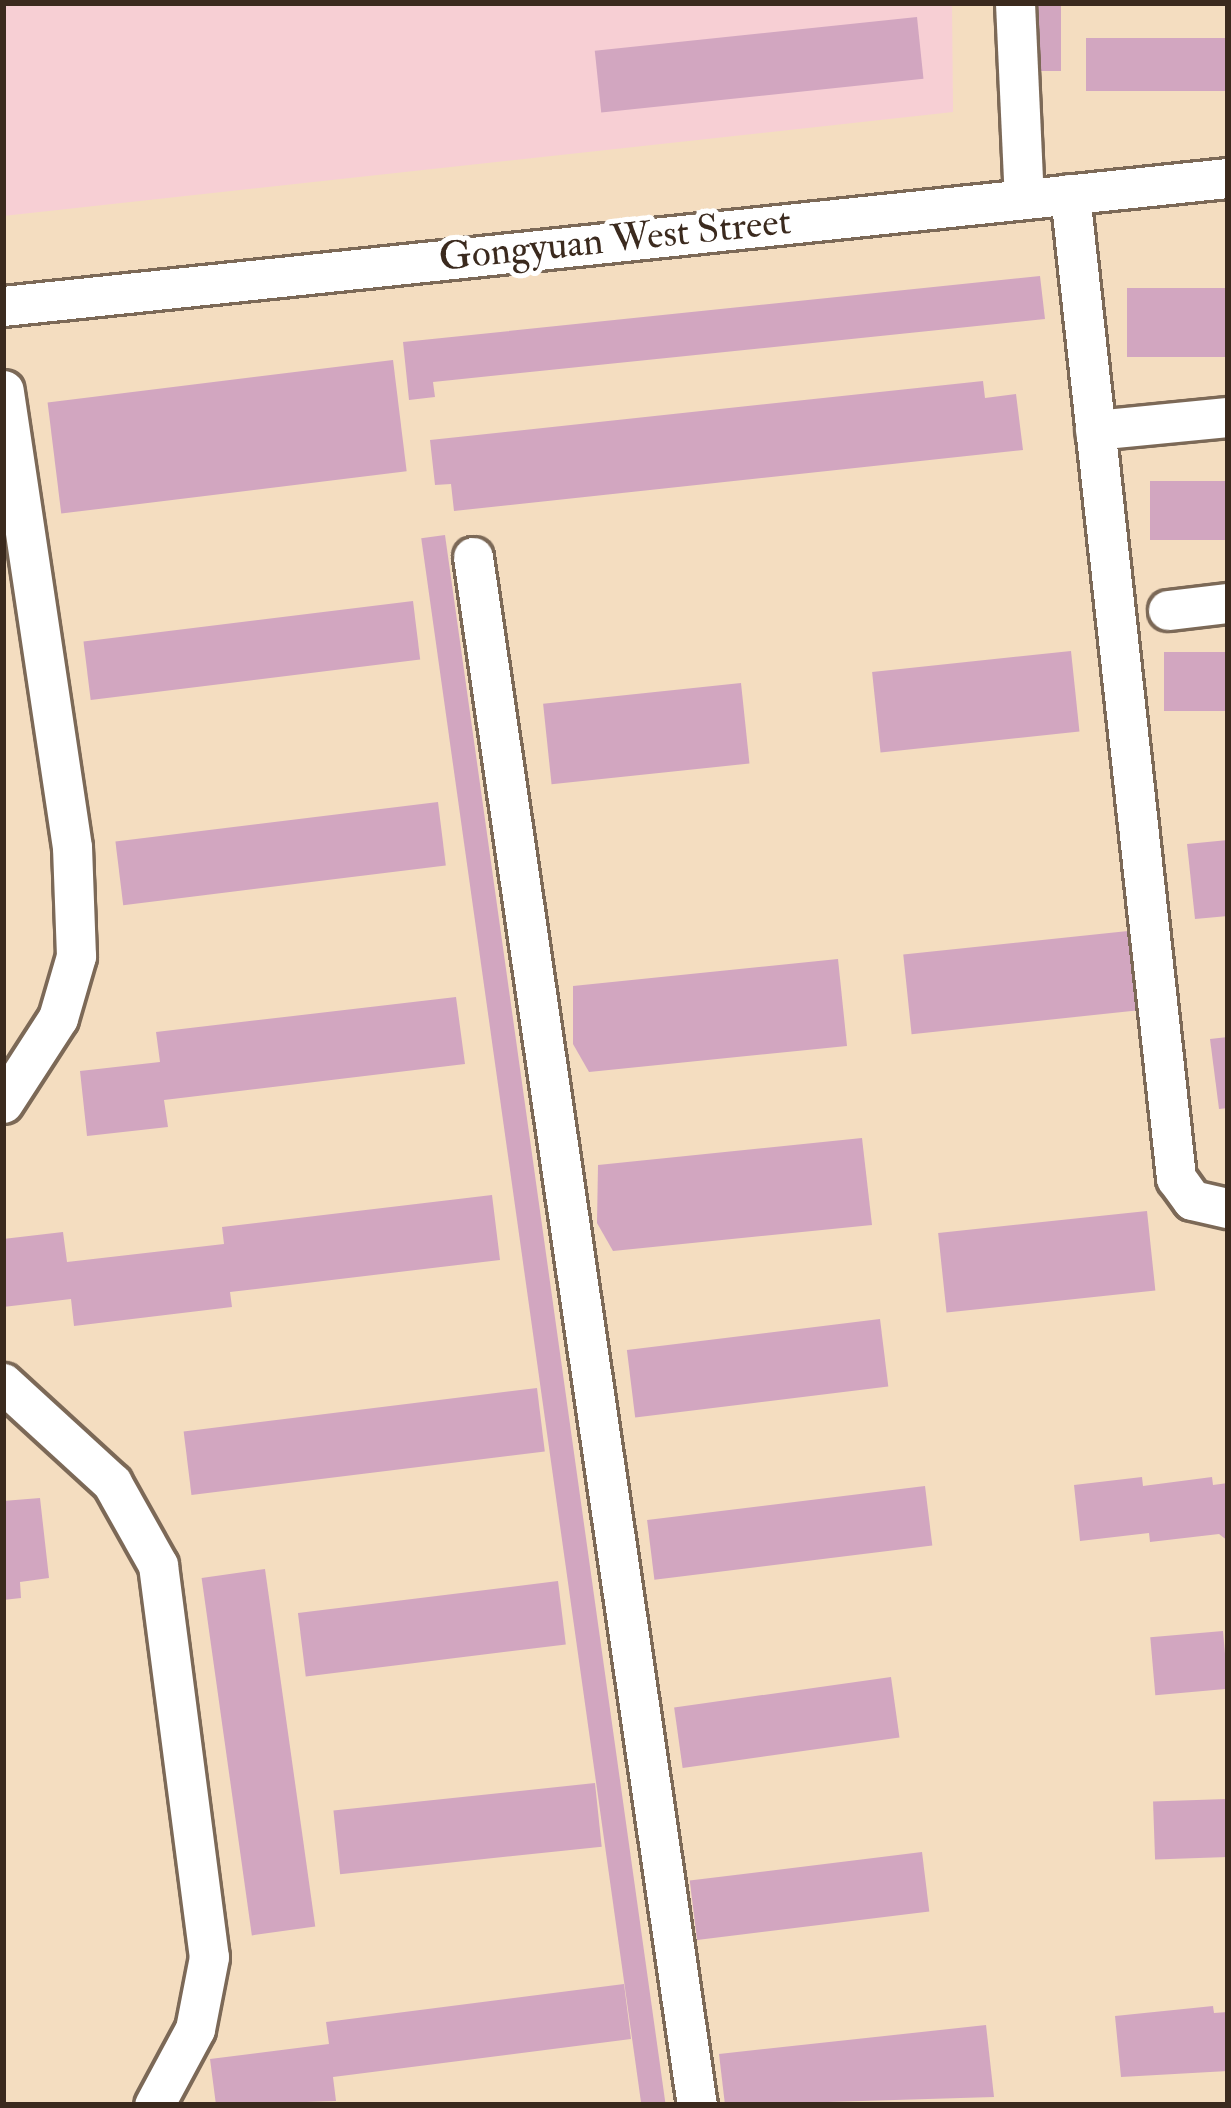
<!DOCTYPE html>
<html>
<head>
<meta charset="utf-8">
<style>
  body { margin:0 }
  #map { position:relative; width:1231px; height:2108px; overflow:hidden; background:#f4ddc0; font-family:"IM FELL Double Pica",serif }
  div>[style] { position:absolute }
  .built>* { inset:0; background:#f7cfd4 }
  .building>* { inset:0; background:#d2a6c0; transform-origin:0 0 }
  .roads { filter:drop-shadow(3px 0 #7c6957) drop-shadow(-3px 0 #7c6957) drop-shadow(0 3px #7c6957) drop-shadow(0 -3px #7c6957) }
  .minor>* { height:39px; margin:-19.5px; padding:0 19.5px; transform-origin:19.5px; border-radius:19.5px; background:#fff }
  span { translate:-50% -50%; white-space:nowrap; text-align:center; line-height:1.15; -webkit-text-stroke:10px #fff; paint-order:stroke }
  .street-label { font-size:39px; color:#3b2a1e }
  .frame { position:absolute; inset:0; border:6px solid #3b2a1e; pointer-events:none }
</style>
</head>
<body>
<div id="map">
  <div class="built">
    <div style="clip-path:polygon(3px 3px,952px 3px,953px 112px,3px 216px)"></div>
  </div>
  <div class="building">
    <div style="left:1031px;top:3px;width:30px;height:68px"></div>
    <div style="left:917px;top:17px;width:62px;height:324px;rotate:84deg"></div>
    <div style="left:1228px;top:38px;width:53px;height:142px;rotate:90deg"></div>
    <div style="clip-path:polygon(1040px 276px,1045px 319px,433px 382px,435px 397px,409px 400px,403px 342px)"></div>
    <div style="left:1228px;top:288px;width:69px;height:101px;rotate:90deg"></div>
    <div style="left:393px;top:360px;width:112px;height:348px;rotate:83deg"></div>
    <div style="clip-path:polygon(983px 381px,985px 398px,1016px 394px,1023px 450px,454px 511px,451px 484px,435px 485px,430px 440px)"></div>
    <div style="left:1228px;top:481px;width:59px;height:78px;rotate:90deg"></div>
    <div style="left:445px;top:535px;width:1586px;height:24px;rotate:82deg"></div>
    <div style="left:413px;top:601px;width:59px;height:332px;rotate:83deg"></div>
    <div style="left:1071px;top:651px;width:81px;height:200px;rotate:84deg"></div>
    <div style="left:1228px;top:652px;width:59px;height:64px;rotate:90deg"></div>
    <div style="left:741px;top:683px;width:81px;height:199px;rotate:84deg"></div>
    <div style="left:438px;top:802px;width:64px;height:325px;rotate:83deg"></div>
    <div style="clip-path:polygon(1228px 840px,1228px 916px,1195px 919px,1187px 844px)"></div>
    <div style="left:1128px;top:931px;width:80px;height:226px;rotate:84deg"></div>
    <div style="clip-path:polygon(838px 959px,847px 1046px,589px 1072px,573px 1044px,573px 986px)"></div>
    <div style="clip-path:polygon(456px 997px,465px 1064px,164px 1100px,168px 1127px,87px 1136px,80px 1071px,160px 1062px,156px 1032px)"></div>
    <div style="clip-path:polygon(1228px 1037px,1228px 1108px,1219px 1109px,1210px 1039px)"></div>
    <div style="clip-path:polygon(862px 1138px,872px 1225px,613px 1251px,597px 1223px,598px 1165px)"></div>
    <div style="clip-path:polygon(492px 1195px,500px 1260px,230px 1292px,232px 1307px,74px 1326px,71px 1299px,3px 1307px,3px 1239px,63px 1232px,67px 1262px,224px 1244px,222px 1227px)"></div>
    <div style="left:1147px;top:1211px;width:80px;height:210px;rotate:84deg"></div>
    <div style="left:880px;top:1319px;width:68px;height:255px;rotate:83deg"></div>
    <div style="left:537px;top:1388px;width:64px;height:356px;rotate:83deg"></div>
    <div style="clip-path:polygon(1142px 1477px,1143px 1486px,1212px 1477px,1213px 1485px,1228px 1483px,1228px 1541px,1219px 1534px,1150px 1542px,1149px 1533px,1080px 1541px,1074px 1485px)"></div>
    <div style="left:925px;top:1486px;width:60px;height:280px;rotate:83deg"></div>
    <div style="clip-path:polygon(40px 1498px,49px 1578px,20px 1582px,21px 1598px,3px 1600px,3px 1501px)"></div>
    <div style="left:265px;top:1569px;width:361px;height:64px;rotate:82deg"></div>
    <div style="left:558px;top:1581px;width:64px;height:262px;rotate:83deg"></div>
    <div style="left:1223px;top:1631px;width:58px;height:73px;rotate:85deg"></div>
    <div style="left:891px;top:1677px;width:61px;height:219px;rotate:82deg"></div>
    <div style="left:595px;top:1783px;width:64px;height:263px;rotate:84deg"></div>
    <div style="left:1226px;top:1799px;width:58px;height:73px;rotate:88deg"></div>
    <div style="left:922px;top:1852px;width:60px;height:234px;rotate:83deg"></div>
    <div style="clip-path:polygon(624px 1984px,631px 2039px,333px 2077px,336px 2101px,216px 2105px,210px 2059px,329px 2044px,326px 2022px)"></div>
    <div style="clip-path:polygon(1213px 2006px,1214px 2013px,1228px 2012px,1228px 2071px,1121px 2077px,1115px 2016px)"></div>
    <div style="clip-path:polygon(986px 2025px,994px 2097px,725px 2105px,719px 2054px)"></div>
  </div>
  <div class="roads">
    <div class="minor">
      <div style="left:1015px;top:3px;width:196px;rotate:87.4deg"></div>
      <div style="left:1070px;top:194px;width:990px;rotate:83.85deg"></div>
      <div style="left:1176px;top:1178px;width:27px;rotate:54deg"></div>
      <div style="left:1192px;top:1200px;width:37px;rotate:13deg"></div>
      <div style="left:3px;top:306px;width:1232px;rotate:-5.97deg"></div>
      <div style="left:1095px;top:430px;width:134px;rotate:-5.6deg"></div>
      <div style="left:473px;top:557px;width:1564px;rotate:81.77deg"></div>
      <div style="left:1168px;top:610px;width:60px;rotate:-6.7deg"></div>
      <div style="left:3px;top:1103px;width:101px;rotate:-57.1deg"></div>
      <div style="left:58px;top:1018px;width:65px;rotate:-73.8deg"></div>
      <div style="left:76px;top:956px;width:109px;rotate:-92.1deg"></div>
      <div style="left:72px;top:847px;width:462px;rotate:-98.5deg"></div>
      <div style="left:3px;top:1383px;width:148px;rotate:42.5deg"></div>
      <div style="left:112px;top:1483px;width:94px;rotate:60.7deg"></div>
      <div style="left:158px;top:1565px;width:395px;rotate:82.6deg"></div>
      <div style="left:209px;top:1957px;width:73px;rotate:101deg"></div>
      <div style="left:195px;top:2029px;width:86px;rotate:118.3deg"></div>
    </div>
  </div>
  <div class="street-label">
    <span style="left:615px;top:240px;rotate:-6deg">Gongyuan West Street</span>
  </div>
  <div class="frame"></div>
</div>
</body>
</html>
